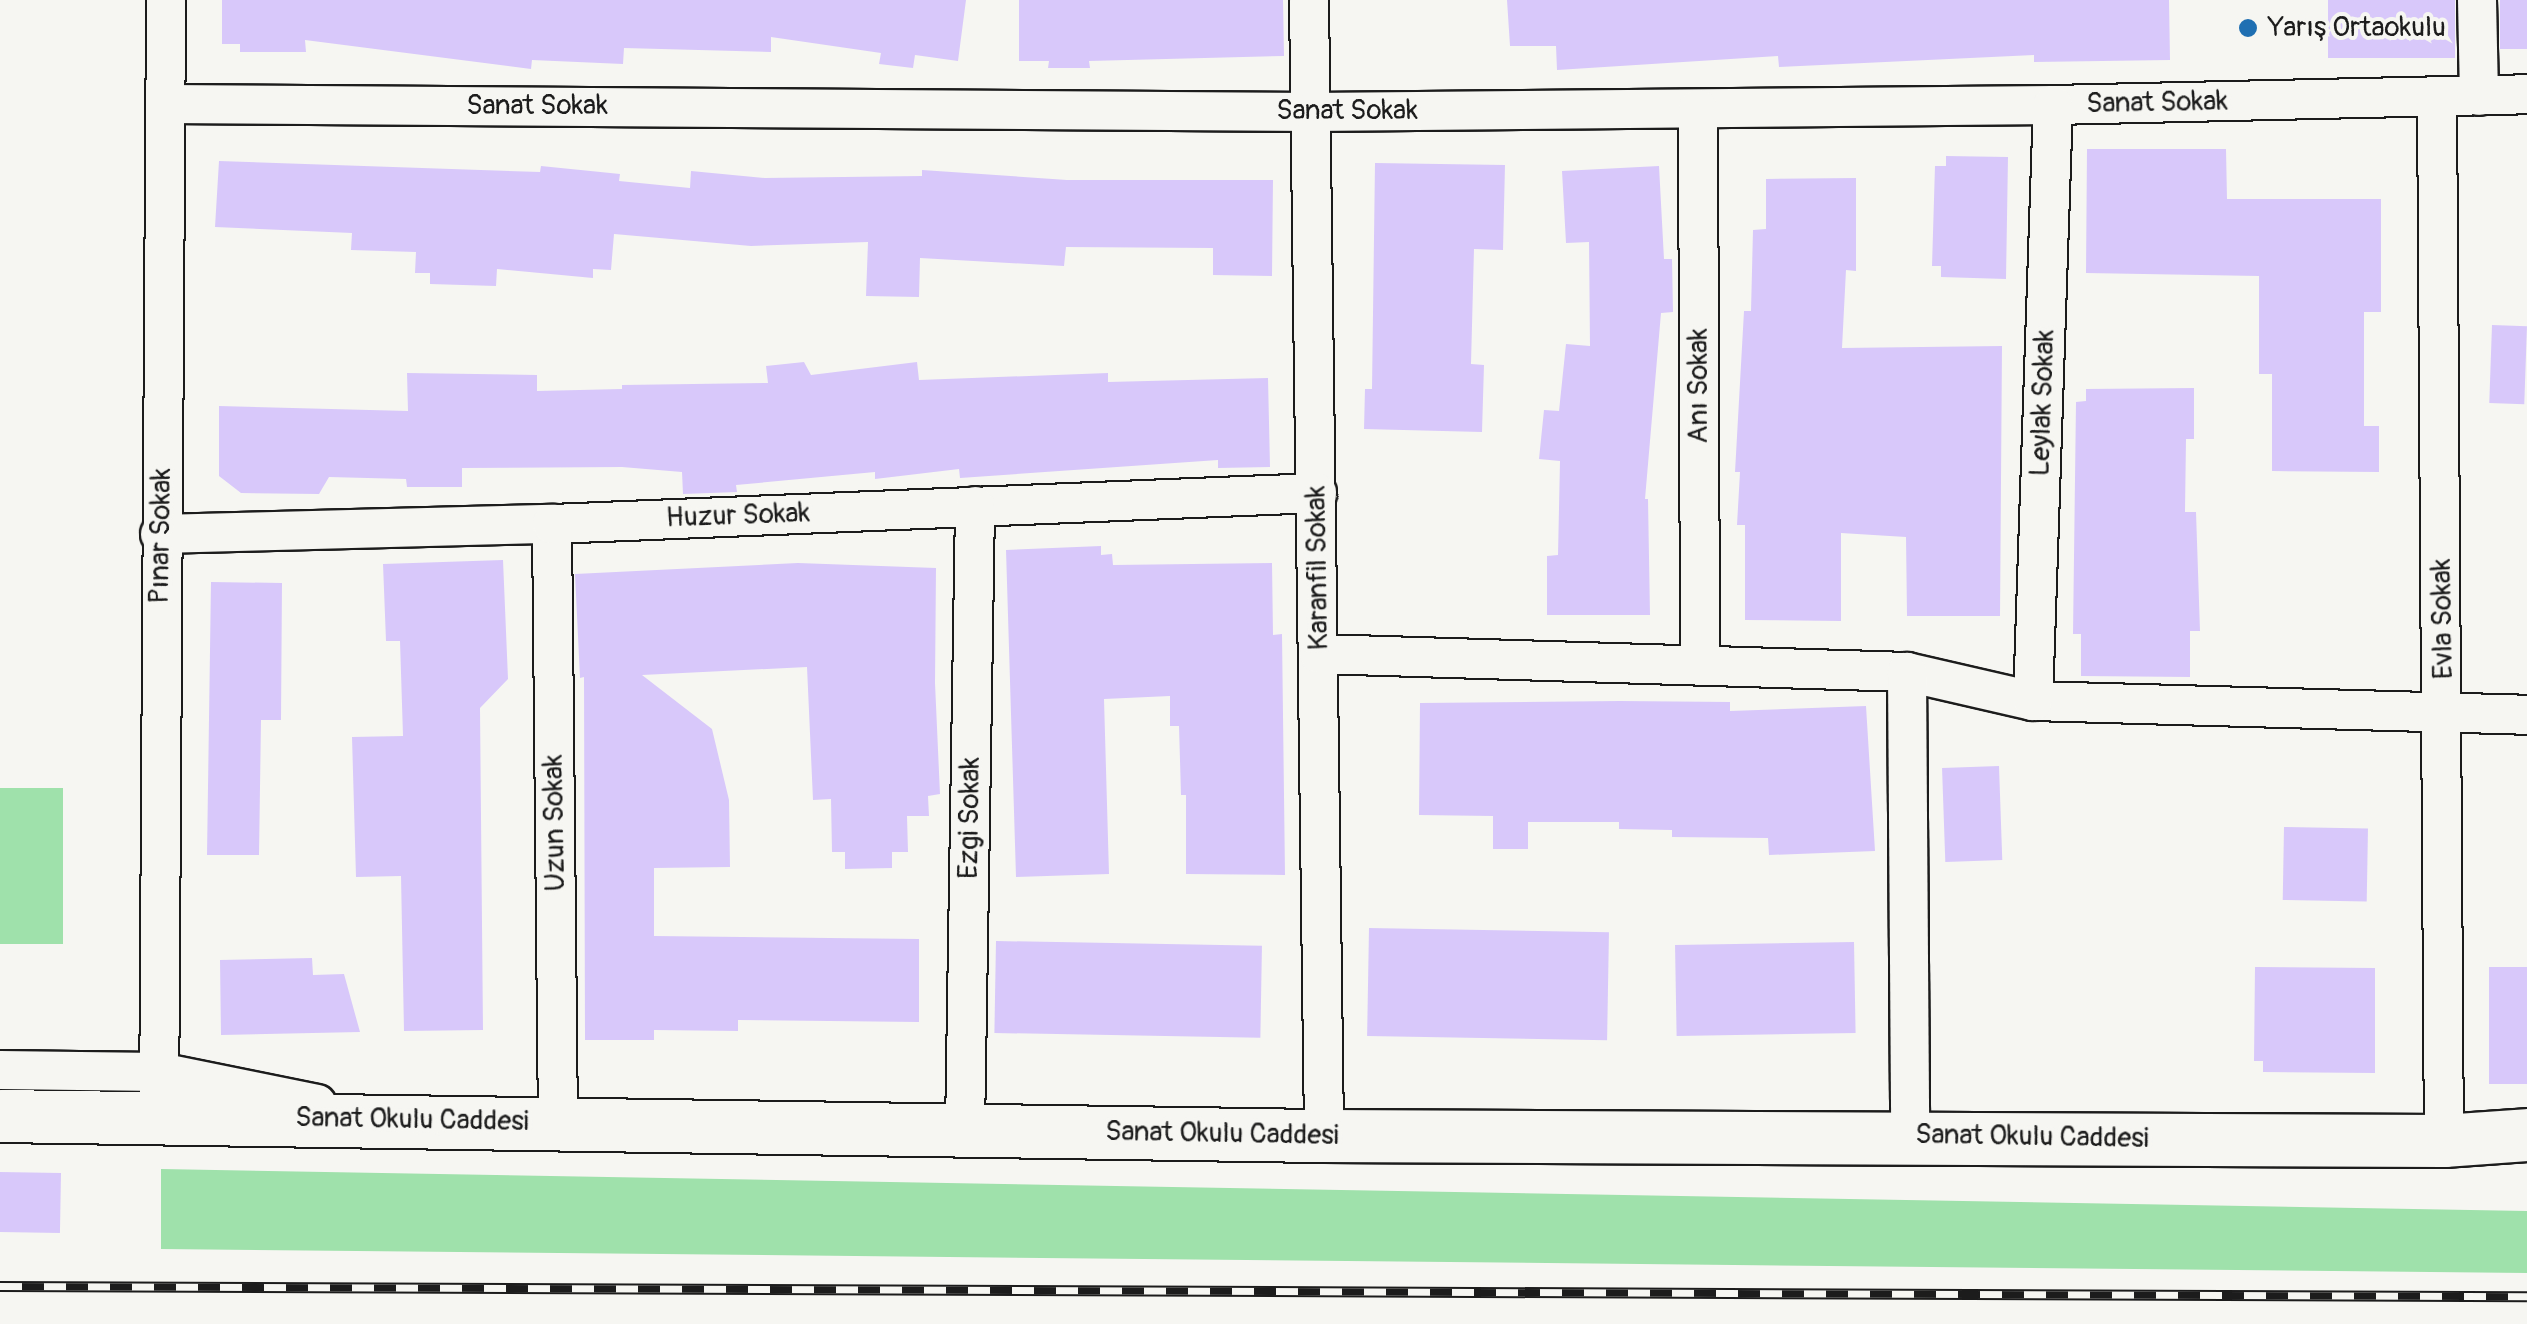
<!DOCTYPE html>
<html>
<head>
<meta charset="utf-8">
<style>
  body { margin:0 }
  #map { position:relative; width:2527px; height:1324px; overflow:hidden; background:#f6f6f2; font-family:Pangolin,sans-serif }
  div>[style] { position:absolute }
  .green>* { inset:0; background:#9fe1ab; transform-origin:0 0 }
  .building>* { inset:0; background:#d8c8fa; transform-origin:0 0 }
  .roads { filter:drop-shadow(2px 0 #1c1c1c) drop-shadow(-2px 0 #1c1c1c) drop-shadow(0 2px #1c1c1c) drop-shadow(0 -2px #1c1c1c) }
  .minor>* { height:38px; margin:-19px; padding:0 19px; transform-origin:19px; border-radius:19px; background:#f6f6f2 }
  .secondary>* { height:52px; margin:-26px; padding:0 26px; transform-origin:26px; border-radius:26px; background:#f6f6f2 }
  .rail>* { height:11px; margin-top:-5.5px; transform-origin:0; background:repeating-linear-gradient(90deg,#f6f6f2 0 22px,#1c1c1c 0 44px); box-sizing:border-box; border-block:2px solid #1c1c1c }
  .dots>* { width:28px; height:28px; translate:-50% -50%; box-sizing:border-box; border:5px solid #f6f6f2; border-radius:50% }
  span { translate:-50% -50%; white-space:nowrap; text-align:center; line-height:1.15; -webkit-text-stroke:8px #f6f6f2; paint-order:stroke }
  .poi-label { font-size:28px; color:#1c1c1c }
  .left { translate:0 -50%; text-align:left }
  .street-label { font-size:28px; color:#1c1c1c }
</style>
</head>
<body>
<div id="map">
  <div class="green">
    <div style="left:0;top:788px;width:63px;height:156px"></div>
    <div style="clip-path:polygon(161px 1169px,2527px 1211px,2527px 1273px,161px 1249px)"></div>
  </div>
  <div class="building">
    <div style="clip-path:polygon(222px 0,966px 0,958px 61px,915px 55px,913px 68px,879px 64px,881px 53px,771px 37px,771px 52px,624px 48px,623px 64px,532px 60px,531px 69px,305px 40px,306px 52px,240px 52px,240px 44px,222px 44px)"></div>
    <div style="clip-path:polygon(1019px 0,1283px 0,1284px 56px,1089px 61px,1090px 68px,1048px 68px,1049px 61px,1019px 61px)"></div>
    <div style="clip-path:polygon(1507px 0,2169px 0,2170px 60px,2034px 62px,2034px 55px,1779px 67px,1778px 56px,1557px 70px,1556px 46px,1510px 46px)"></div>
    <div style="left:2328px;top:0;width:127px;height:58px"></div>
    <div style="left:2500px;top:0;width:27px;height:49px"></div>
    <div style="clip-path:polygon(2087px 149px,2226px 149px,2227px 199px,2381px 199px,2381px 312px,2364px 312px,2364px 426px,2379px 426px,2379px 472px,2272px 471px,2272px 374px,2259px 374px,2259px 276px,2086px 273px)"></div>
    <div style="clip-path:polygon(1946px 156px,2008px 157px,2006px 279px,1941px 277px,1941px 266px,1932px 266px,1935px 166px,1946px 166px)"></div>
    <div style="clip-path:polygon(219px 161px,540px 172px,541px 166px,620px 174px,619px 181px,690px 188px,691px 171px,765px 178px,922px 176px,922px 170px,1067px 180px,1273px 180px,1272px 276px,1213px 275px,1213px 248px,1066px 247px,1064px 266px,920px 258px,919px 297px,866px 296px,868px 242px,751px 246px,614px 234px,611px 270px,593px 269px,593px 278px,497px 269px,496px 286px,430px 284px,430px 273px,415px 273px,416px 252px,351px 250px,352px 233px,215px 227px)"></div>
    <div style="clip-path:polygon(1375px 163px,1505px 165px,1503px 250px,1474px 249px,1471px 364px,1484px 365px,1482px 432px,1364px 429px,1365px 389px,1372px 389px)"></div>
    <div style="clip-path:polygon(1659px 166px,1664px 259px,1672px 259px,1673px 312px,1661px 313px,1645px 499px,1648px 499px,1650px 615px,1547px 615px,1547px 556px,1558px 555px,1560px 461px,1539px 459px,1544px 410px,1559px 411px,1566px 344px,1590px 346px,1589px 242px,1566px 243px,1562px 171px)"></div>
    <div style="clip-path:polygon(1856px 178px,1856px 271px,1846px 270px,1842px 348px,2002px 346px,2000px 616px,1907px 616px,1906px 537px,1841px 533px,1841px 621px,1745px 620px,1745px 525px,1737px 525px,1740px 472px,1735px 472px,1744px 311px,1751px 311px,1753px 230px,1766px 229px,1766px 179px)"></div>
    <div style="left:2492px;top:325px;width:35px;height:78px;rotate:2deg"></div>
    <div style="clip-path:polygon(804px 362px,811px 375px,917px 362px,919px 380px,1108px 373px,1108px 382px,1268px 378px,1270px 467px,1218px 468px,1218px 460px,960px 478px,959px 469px,875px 479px,875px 472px,736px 485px,737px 492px,683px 494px,682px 472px,622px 467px,462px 468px,462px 487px,407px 487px,406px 479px,329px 477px,319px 494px,241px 493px,219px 476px,219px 406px,408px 411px,407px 373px,537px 375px,537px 391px,622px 389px,622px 385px,768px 383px,766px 366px)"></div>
    <div style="clip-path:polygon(2194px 388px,2194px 439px,2186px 439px,2185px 512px,2196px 512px,2200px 631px,2190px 631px,2190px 677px,2081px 676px,2081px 634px,2073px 634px,2076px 402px,2086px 401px,2086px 389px)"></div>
    <div style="clip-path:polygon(1101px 546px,1101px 555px,1112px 554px,1113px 565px,1272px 563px,1273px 635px,1282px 634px,1285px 875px,1186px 874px,1186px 795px,1181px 795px,1179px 726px,1170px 726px,1170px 696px,1104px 699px,1109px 874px,1016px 877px,1006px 550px)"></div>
    <div style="clip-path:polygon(503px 560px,508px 679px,480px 708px,483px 1030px,404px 1031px,401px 876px,356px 877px,352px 737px,403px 736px,400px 641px,386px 641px,383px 564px)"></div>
    <div style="clip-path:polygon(798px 563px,936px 568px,935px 683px,940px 794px,928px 796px,929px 816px,907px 816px,908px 852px,892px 852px,892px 868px,845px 869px,845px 852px,832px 852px,831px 799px,813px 800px,807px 667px,642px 675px,712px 729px,729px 800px,730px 867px,654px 868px,654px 936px,919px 939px,919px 1022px,738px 1020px,738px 1031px,654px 1030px,654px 1040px,585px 1040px,584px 677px,580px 678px,575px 574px)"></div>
    <div style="clip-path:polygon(211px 582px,282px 583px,281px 720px,261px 720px,259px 855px,207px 855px)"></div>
    <div style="clip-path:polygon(1620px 701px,1730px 702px,1730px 711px,1866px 706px,1875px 851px,1769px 855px,1768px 838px,1672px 837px,1672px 830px,1619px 829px,1619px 822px,1528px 822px,1528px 849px,1493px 849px,1493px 816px,1419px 815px,1420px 703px)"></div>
    <div style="left:1999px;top:766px;width:94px;height:57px;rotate:88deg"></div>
    <div style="left:2284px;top:827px;width:84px;height:73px;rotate:1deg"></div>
    <div style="left:1369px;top:928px;width:240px;height:108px;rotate:1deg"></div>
    <div style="left:996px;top:941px;width:266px;height:92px;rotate:1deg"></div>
    <div style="left:1854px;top:942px;width:91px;height:179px;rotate:89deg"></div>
    <div style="clip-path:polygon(312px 958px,313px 975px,344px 974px,360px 1032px,221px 1035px,220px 960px)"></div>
    <div style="clip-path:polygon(2255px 967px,2375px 968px,2375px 1073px,2263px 1072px,2263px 1061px,2254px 1061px)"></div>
    <div style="left:2489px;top:967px;width:38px;height:117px"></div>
    <div style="left:0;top:1172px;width:61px;height:60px;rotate:1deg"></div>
  </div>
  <div class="roads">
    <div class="minor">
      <div style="left:1309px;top:0;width:1136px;rotate:89.24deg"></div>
      <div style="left:2477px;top:0;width:96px;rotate:88.8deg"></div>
      <div style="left:2437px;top:97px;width:1044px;rotate:89.62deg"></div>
      <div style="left:168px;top:104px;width:1144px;rotate:0.4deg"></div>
      <div style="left:1312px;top:112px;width:741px;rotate:-0.54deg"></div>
      <div style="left:2053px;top:105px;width:474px;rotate:-1.3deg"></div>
      <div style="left:1698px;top:109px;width:555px;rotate:89.79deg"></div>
      <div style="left:552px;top:524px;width:598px;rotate:89.43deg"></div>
      <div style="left:160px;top:534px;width:392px;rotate:-1.5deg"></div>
      <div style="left:552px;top:524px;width:766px;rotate:-2.32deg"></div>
      <div style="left:1319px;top:654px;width:588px;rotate:1.75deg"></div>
      <div style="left:1907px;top:672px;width:129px;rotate:13deg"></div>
      <div style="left:2033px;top:701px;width:494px;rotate:1.6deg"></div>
      <div style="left:1907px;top:672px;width:463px;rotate:89.6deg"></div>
      <div style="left:2033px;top:701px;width:596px;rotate:-88.08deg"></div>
      <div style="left:0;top:1070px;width:159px;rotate:0.7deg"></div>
      <div style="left:159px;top:1072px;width:161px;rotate:11.4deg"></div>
      <div style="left:159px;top:1118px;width:1118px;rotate:-89.64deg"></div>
      <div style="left:965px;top:1130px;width:624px;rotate:-89.08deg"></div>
    </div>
    <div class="secondary">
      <div style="left:0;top:1116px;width:1324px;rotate:0.87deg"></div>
      <div style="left:1324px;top:1136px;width:1120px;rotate:0.26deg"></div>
      <div style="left:2444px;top:1141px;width:83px;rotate:-4.1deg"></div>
    </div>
  </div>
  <div class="rail">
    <div style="left:0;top:1286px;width:2527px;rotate:0.23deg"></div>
  </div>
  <div class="dots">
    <div style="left:2248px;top:28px;background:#1f6fb2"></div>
  </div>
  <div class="poi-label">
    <span class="left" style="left:2268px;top:28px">Yarış Ortaokulu</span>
  </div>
  <div class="street-label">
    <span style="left:2157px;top:103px;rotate:-1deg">Sanat Sokak</span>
    <span style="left:537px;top:106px">Sanat Sokak</span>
    <span style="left:1347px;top:111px">Sanat Sokak</span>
    <span style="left:1699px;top:386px;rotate:-90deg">Anı Sokak</span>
    <span style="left:2043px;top:403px;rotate:-88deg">Leylak Sokak</span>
    <span style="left:738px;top:516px;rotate:-2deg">Huzur Sokak</span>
    <span style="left:161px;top:536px;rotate:-89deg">Pınar Sokak</span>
    <span style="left:1318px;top:568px;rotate:-91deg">Karanfil Sokak</span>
    <span style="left:2443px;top:619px;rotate:-91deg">Evla Sokak</span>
    <span style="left:970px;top:818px;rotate:-89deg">Ezgi Sokak</span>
    <span style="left:555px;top:823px;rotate:-91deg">Uzun Sokak</span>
    <span style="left:412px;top:1120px;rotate:1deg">Sanat Okulu Caddesi</span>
    <span style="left:1222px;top:1134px;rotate:1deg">Sanat Okulu Caddesi</span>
    <span style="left:2032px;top:1137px;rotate:1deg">Sanat Okulu Caddesi</span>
  </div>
</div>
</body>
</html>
